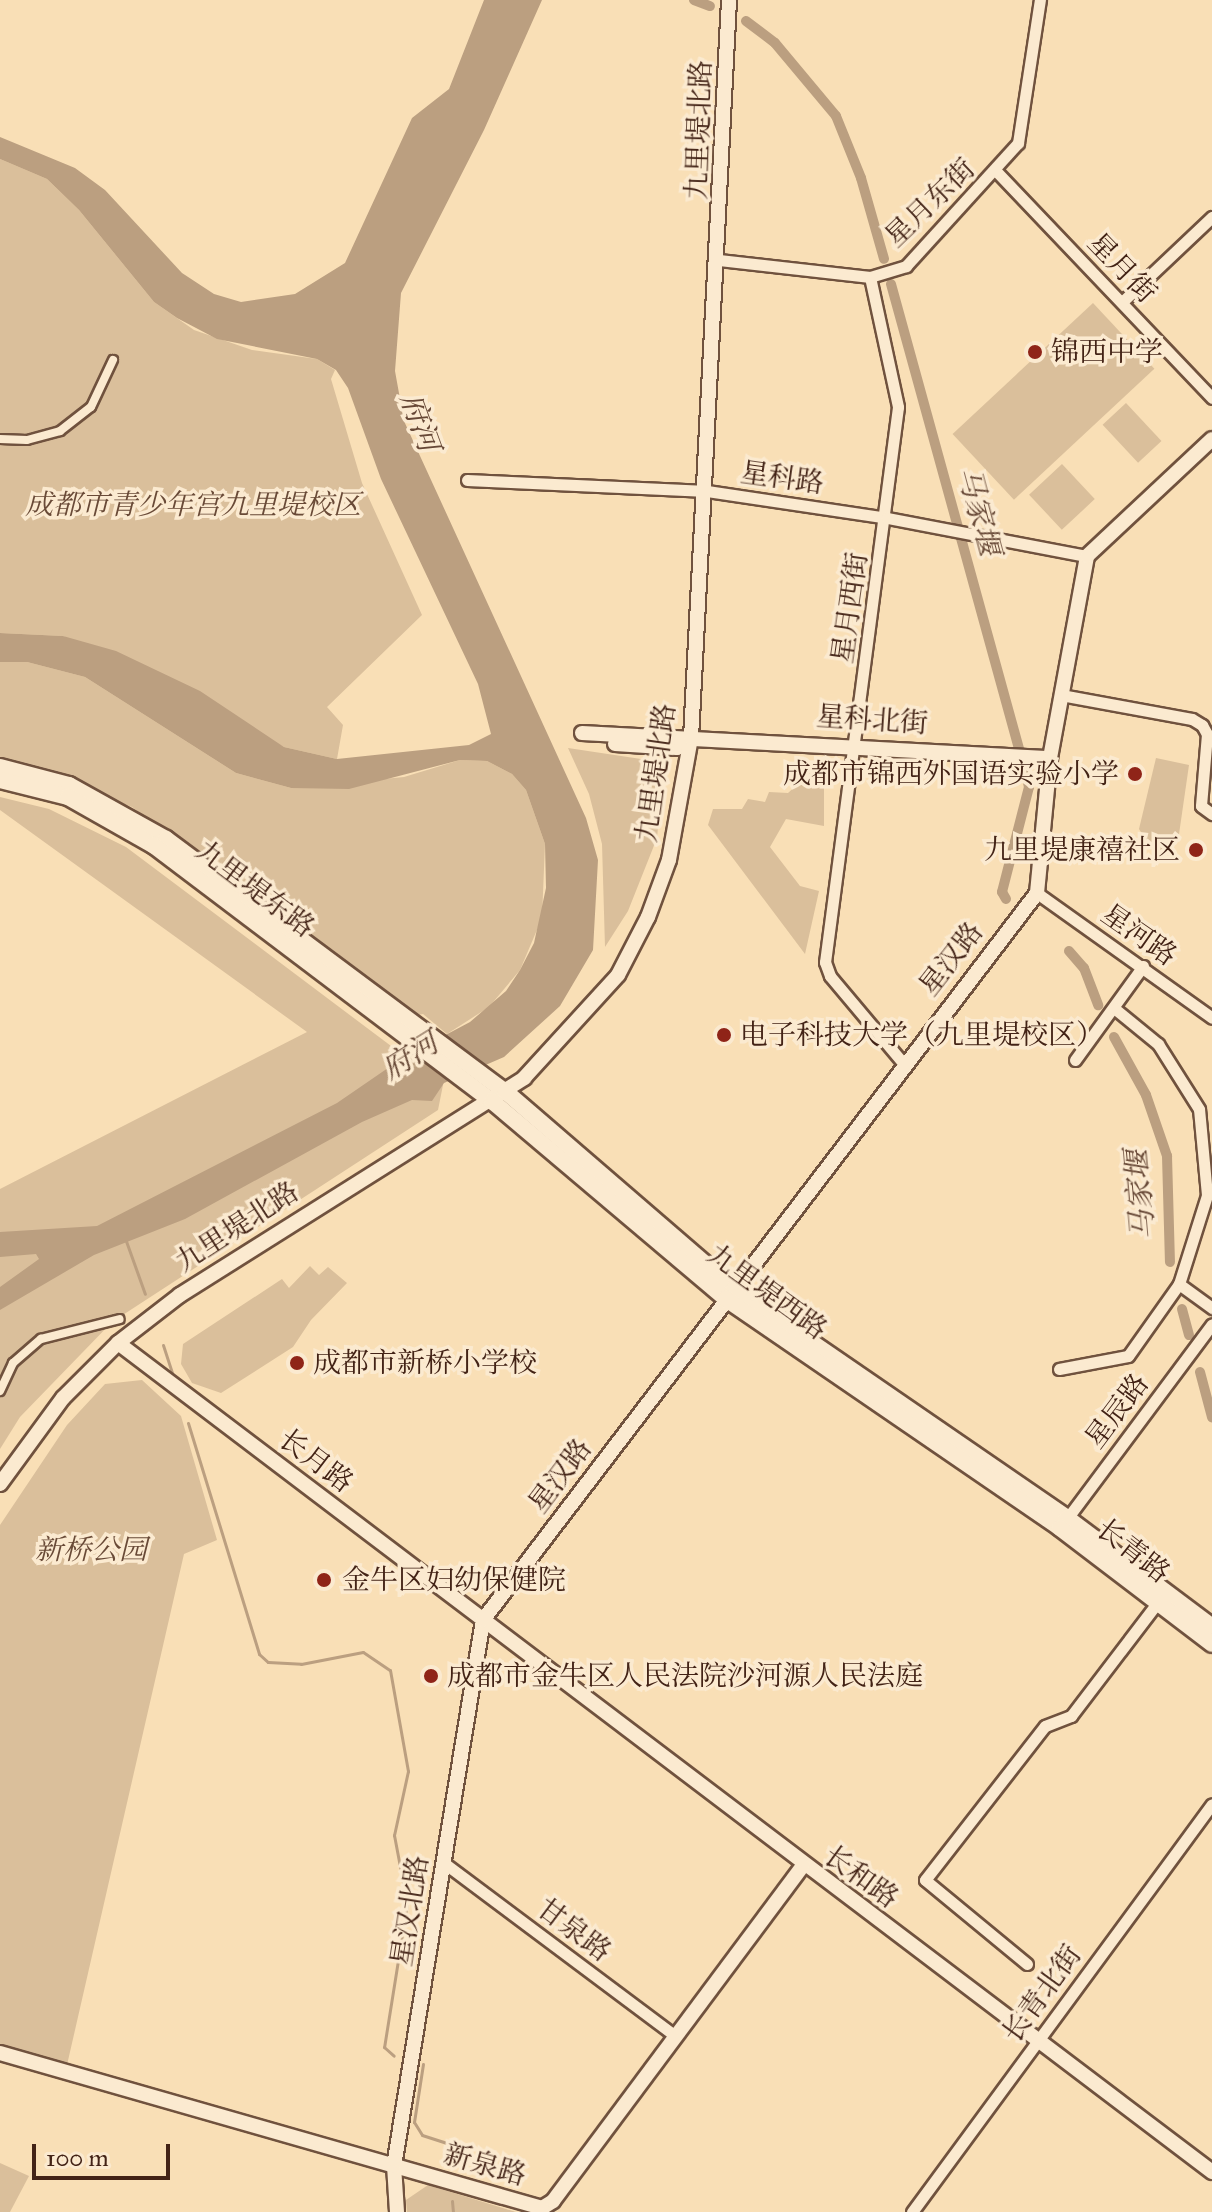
<!DOCTYPE html>
<html>
<head>
<meta charset="utf-8">
<style>
  body { margin:0 }
  #map { position:relative; width:1212px; height:2212px; overflow:hidden; background:#f9dfb6; font-family:"IM FELL Great Primer","Noto Serif SC",serif }
  div>[style] { position:absolute }
  .green>* { inset:0; background:#dabf9b; transform-origin:0 0 }
  .water>* { inset:0; background:#bb9f80 }
  .stream>* { height:3px; margin:-1.5px; padding:0 1.5px; transform-origin:1.5px; border-radius:1.5px; background:#bb9f80 }
  .canal>* { height:10px; margin:-5px; padding:0 5px; transform-origin:5px; border-radius:5px; background:#bb9f80 }
  .roads { filter:drop-shadow(2px 0 #70523e) drop-shadow(-2px 0 #70523e) drop-shadow(0 2px #70523e) drop-shadow(0 -2px #70523e) }
  .pedestrian>* { height:8px; margin:-4px; padding:0 4px; transform-origin:4px; border-radius:4px; background:#fbead0 }
  .minor>* { height:11px; margin:-5.5px; padding:0 5.5px; transform-origin:5.5px; border-radius:5.5px; background:#fbead0 }
  .tertiary>* { height:14px; margin:-7px; padding:0 7px; transform-origin:7px; border-radius:7px; background:#fbead0 }
  .secondary>* { height:16px; margin:-8px; padding:0 8px; transform-origin:8px; border-radius:8px; background:#fbead0 }
  .dots>* { width:22px; height:22px; translate:-50% -50%; box-sizing:border-box; border:4px solid #fbead0; border-radius:50% }
  span { translate:-50% -50%; white-space:nowrap; text-align:center; line-height:1.15; -webkit-text-stroke:7px #fbead0; paint-order:stroke }
  .street-label { font-size:28px; color:#432316 }
  .poi-label { font-size:28px; color:#432316 }
  .left { translate:0 -50%; text-align:left }
  .right { translate:-100% -50%; text-align:right }
  .park-label { font-size:28px; color:#694a37; font-style:italic }
  .water-label { font-size:30px; color:#674836; font-style:italic }
  .scale { position:absolute; left:32px; top:2144px; width:138px; height:36px; box-sizing:border-box; border:4px solid #432316; border-top:0; padding-left:10px; font-size:24px; line-height:28px; white-space:nowrap; color:#432316; -webkit-text-stroke:6px #fbead0; paint-order:stroke }
</style>
</head>
<body>
<div id="map">
  <div class="green">
    <div style="clip-path:polygon(0 159px,47px 179px,79px 210px,154px 302px,194px 330px,252px 350px,317px 359px,335px 370px,331px 379px,362px 483px,422px 615px,327px 707px,343px 725px,337px 759px,284px 747px,63px 636px,0 633px)"></div>
    <div style="left:1093px;top:303px;width:90px;height:192px;rotate:47deg"></div>
    <div style="left:1126px;top:403px;width:52px;height:32px;rotate:47deg"></div>
    <div style="left:1062px;top:464px;width:48px;height:45px;rotate:47deg"></div>
    <div style="clip-path:polygon(0 662px,27px 662px,85px 677px,236px 773px,291px 788px,404px 777px,460px 760px,487px 761px,512px 774px,526px 790px,545px 844px,542px 918px,520px 970px,489px 1007px,447px 1034px,423px 1014px,412px 1016px,132px 807px,55px 776px,0 762px)"></div>
    <div style="clip-path:polygon(568px 748px,641px 759px,660px 768px,662px 783px,657px 838px,628px 911px,605px 947px,602px 844px,589px 794px)"></div>
    <div style="clip-path:polygon(1156px 758px,1189px 765px,1178px 841px,1156px 855px,1139px 829px)"></div>
    <div style="clip-path:polygon(810px 773px,824px 775px,824px 826px,786px 819px,770px 847px,800px 886px,819px 891px,805px 954px,708px 825px,713px 809px,742px 809px,748px 799px,765px 802px,769px 792px,788px 793px)"></div>
    <div style="clip-path:polygon(0 797px,49px 809px,126px 847px,443px 1085px,438px 1110px,112px 1322px,20px 1417px,0 1449px,0 1189px,307px 1032px,0 810px)"></div>
    <div style="clip-path:polygon(310px 1266px,319px 1275px,328px 1267px,347px 1283px,311px 1320px,293px 1347px,221px 1393px,192px 1383px,181px 1364px,183px 1344px,282px 1279px,289px 1288px)"></div>
    <div style="clip-path:polygon(142px 1380px,181px 1416px,217px 1540px,184px 1554px,67px 2065px,0 2049px,0 1525px,67px 1425px,105px 1384px)"></div>
    <div style="clip-path:polygon(0 2163px,29px 2176px,10px 2212px,0 2212px)"></div>
    <div style="clip-path:polygon(428px 2185px,516px 2212px,407px 2212px,406px 2200px)"></div>
  </div>
  <div class="water">
    <div style="clip-path:polygon(484px 0,542px 0,484px 130px,401px 293px,395px 371px,404px 421px,586px 818px,598px 860px,593px 950px,560px 1006px,504px 1057px,444px 1083px,432px 1101px,412px 1100px,362px 1122px,185px 1219px,94px 1255px,0 1310px,0 1287px,39px 1259px,36px 1254px,0 1257px,0 1232px,97px 1226px,337px 1103px,404px 1057px,470px 1022px,506px 991px,520px 970px,534px 943px,546px 888px,545px 844px,526px 790px,512px 774px,487px 761px,460px 760px,349px 789px,291px 788px,236px 773px,85px 677px,27px 662px,0 662px,0 633px,63px 636px,116px 651px,200px 691px,284px 747px,337px 759px,469px 745px,491px 734px,478px 684px,381px 479px,348px 388px,336px 370px,317px 359px,217px 339px,177px 318px,154px 302px,79px 210px,47px 179px,0 159px,0 137px,75px 168px,105px 190px,182px 273px,214px 294px,241px 302px,295px 294px,345px 263px,412px 118px,449px 89px)"></div>
  </div>
  <div class="stream">
    <div style="left:126px;top:1241px;width:56px;rotate:70.3deg"></div>
    <div style="left:163px;top:1345px;width:33px;rotate:72deg"></div>
    <div style="left:188px;top:1423px;width:242px;rotate:72.9deg"></div>
    <div style="left:259px;top:1654px;width:12px;rotate:42deg"></div>
    <div style="left:268px;top:1662px;width:33px;rotate:3deg"></div>
    <div style="left:301px;top:1664px;width:63px;rotate:-11deg"></div>
    <div style="left:363px;top:1652px;width:32px;rotate:34deg"></div>
    <div style="left:390px;top:1670px;width:103px;rotate:79.9deg"></div>
    <div style="left:408px;top:1771px;width:66px;rotate:102.3deg"></div>
    <div style="left:394px;top:1835px;width:70px;rotate:79.3deg"></div>
    <div style="left:407px;top:1904px;width:145px;rotate:99.1deg"></div>
    <div style="left:384px;top:2047px;width:13px;rotate:42deg"></div>
    <div style="left:423px;top:2064px;width:59px;rotate:98.8deg"></div>
    <div style="left:414px;top:2122px;width:15px;rotate:58deg"></div>
    <div style="left:422px;top:2135px;width:26px;rotate:18deg"></div>
    <div style="left:447px;top:2143px;width:21px;rotate:82deg"></div>
    <div style="left:452px;top:2201px;width:11px;rotate:85deg"></div>
  </div>
  <div class="canal">
    <div style="left:694px;top:0;width:17px;rotate:21deg"></div>
    <div style="left:746px;top:21px;width:36px;rotate:37deg"></div>
    <div style="left:775px;top:43px;width:95px;rotate:50.1deg"></div>
    <div style="left:836px;top:116px;width:67px;rotate:68deg"></div>
    <div style="left:861px;top:178px;width:84px;rotate:74.1deg"></div>
    <div style="left:891px;top:284px;width:484px;rotate:74.6deg"></div>
    <div style="left:1006px;top:899px;width:8px;rotate:-120deg"></div>
    <div style="left:1002px;top:892px;width:108px;rotate:-75.6deg"></div>
    <div style="left:1029px;top:787px;width:22px;rotate:-103deg"></div>
    <div style="left:1069px;top:951px;width:23px;rotate:49deg"></div>
    <div style="left:1084px;top:968px;width:40px;rotate:69deg"></div>
    <div style="left:1114px;top:1037px;width:66px;rotate:61.1deg"></div>
    <div style="left:1146px;top:1095px;width:65px;rotate:71deg"></div>
    <div style="left:1167px;top:1156px;width:106px;rotate:88.4deg"></div>
    <div style="left:1182px;top:1309px;width:27px;rotate:75deg"></div>
    <div style="left:1200px;top:1372px;width:47px;rotate:75.1deg"></div>
  </div>
  <div class="roads">
    <div class="pedestrian">
      <div style="left:0;top:439px;width:27px;rotate:2deg"></div>
      <div style="left:27px;top:440px;width:34px;rotate:-15deg"></div>
      <div style="left:60px;top:431px;width:39px;rotate:-38deg"></div>
      <div style="left:91px;top:407px;width:52px;rotate:-64.9deg"></div>
      <div style="left:0;top:1391px;width:31px;rotate:-65deg"></div>
      <div style="left:13px;top:1363px;width:37px;rotate:-41deg"></div>
      <div style="left:41px;top:1339px;width:81px;rotate:-14.2deg"></div>
    </div>
    <div class="minor">
      <div style="left:997px;top:172px;width:312px;rotate:46.4deg"></div>
      <div style="left:719px;top:260px;width:152px;rotate:6.4deg"></div>
      <div style="left:870px;top:277px;width:38px;rotate:-17deg"></div>
      <div style="left:906px;top:266px;width:166px;rotate:-47.7deg"></div>
      <div style="left:1018px;top:143px;width:145px;rotate:-81.3deg"></div>
      <div style="left:870px;top:277px;width:133px;rotate:77.8deg"></div>
      <div style="left:898px;top:407px;width:560px;rotate:97.49deg"></div>
      <div style="left:825px;top:962px;width:15px;rotate:70deg"></div>
      <div style="left:830px;top:976px;width:114px;rotate:50deg"></div>
      <div style="left:1122px;top:302px;width:124px;rotate:-43.4deg"></div>
      <div style="left:467px;top:480px;width:240px;rotate:2.6deg"></div>
      <div style="left:707px;top:491px;width:182px;rotate:8.5deg"></div>
      <div style="left:887px;top:518px;width:204px;rotate:10.8deg"></div>
      <div style="left:1061px;top:695px;width:133px;rotate:10.4deg"></div>
      <div style="left:1192px;top:719px;width:12px;rotate:31deg"></div>
      <div style="left:1202px;top:725px;width:10px;rotate:61deg"></div>
      <div style="left:1207px;top:734px;width:72px;rotate:94.8deg"></div>
      <div style="left:1201px;top:806px;width:14px;rotate:36deg"></div>
      <div style="left:1037px;top:893px;width:215px;rotate:35.5deg"></div>
      <div style="left:1075px;top:1060px;width:116px;rotate:-54.1deg"></div>
      <div style="left:1179px;top:1284px;width:41px;rotate:36deg"></div>
      <div style="left:1059px;top:1369px;width:70px;rotate:-10.7deg"></div>
      <div style="left:1128px;top:1356px;width:88px;rotate:-54.7deg"></div>
      <div style="left:1179px;top:1284px;width:93px;rotate:-72.5deg"></div>
      <div style="left:1207px;top:1195px;width:86px;rotate:-95.3deg"></div>
      <div style="left:1199px;top:1109px;width:77px;rotate:-122.2deg"></div>
      <div style="left:1158px;top:1044px;width:57px;rotate:-140.7deg"></div>
      <div style="left:1063px;top:1524px;width:249px;rotate:-53.3deg"></div>
      <div style="left:444px;top:1863px;width:287px;rotate:36.8deg"></div>
      <div style="left:1027px;top:1964px;width:132px;rotate:-140.5deg"></div>
      <div style="left:925px;top:1880px;width:195px;rotate:-52.1deg"></div>
      <div style="left:1045px;top:1726px;width:28px;rotate:-21deg"></div>
      <div style="left:1071px;top:1716px;width:142px;rotate:-52.7deg"></div>
      <div style="left:912px;top:2212px;width:506px;rotate:-53.67deg"></div>
    </div>
    <div class="tertiary">
      <div style="left:582px;top:733px;width:469px;rotate:3.1deg"></div>
      <div style="left:615px;top:744px;width:62px;rotate:3.7deg"></div>
      <div style="left:677px;top:748px;width:17px;rotate:-36deg"></div>
      <div style="left:118px;top:1343px;width:1373px;rotate:37.15deg"></div>
      <div style="left:0;top:1484px;width:107px;rotate:-53.8deg"></div>
      <div style="left:63px;top:1398px;width:78px;rotate:-45deg"></div>
      <div style="left:118px;top:1343px;width:78px;rotate:-37.7deg"></div>
      <div style="left:180px;top:1295px;width:407px;rotate:-32.2deg"></div>
      <div style="left:524px;top:1078px;width:139px;rotate:-47.6deg"></div>
      <div style="left:618px;top:975px;width:65px;rotate:-62.7deg"></div>
      <div style="left:648px;top:917px;width:61px;rotate:-69.8deg"></div>
      <div style="left:669px;top:860px;width:124px;rotate:-79.8deg"></div>
      <div style="left:691px;top:738px;width:739px;rotate:-87.05deg"></div>
      <div style="left:0;top:2053px;width:564px;rotate:15.96deg"></div>
      <div style="left:542px;top:2208px;width:13px;rotate:-32deg"></div>
      <div style="left:553px;top:2201px;width:418px;rotate:-53.3deg"></div>
      <div style="left:397px;top:2212px;width:46px;rotate:-93.7deg"></div>
      <div style="left:394px;top:2166px;width:553px;rotate:-80.74deg"></div>
      <div style="left:483px;top:1620px;width:914px;rotate:-52.69deg"></div>
      <div style="left:1037px;top:893px;width:136px;rotate:-84.5deg"></div>
      <div style="left:1050px;top:758px;width:205px;rotate:-79.6deg"></div>
      <div style="left:1087px;top:556px;width:171px;rotate:-43.1deg"></div>
    </div>
    <div class="secondary">
      <div style="left:0;top:767px;width:71px;rotate:14.6deg"></div>
      <div style="left:69px;top:785px;width:111px;rotate:29.1deg"></div>
      <div style="left:166px;top:839px;width:424px;rotate:36.7deg"></div>
      <div style="left:506px;top:1092px;width:301px;rotate:40.8deg"></div>
      <div style="left:734px;top:1289px;width:404px;rotate:34.5deg"></div>
      <div style="left:1067px;top:1518px;width:181px;rotate:36.9deg"></div>
      <div style="left:0;top:780px;width:70px;rotate:14deg"></div>
      <div style="left:68px;top:797px;width:98px;rotate:29.5deg"></div>
      <div style="left:153px;top:845px;width:425px;rotate:37.1deg"></div>
      <div style="left:492px;top:1101px;width:307px;rotate:40.2deg"></div>
      <div style="left:726px;top:1299px;width:405px;rotate:34.4deg"></div>
      <div style="left:1060px;top:1528px;width:191px;rotate:37.3deg"></div>
    </div>
  </div>
  <div class="dots">
    <div style="left:1035px;top:352px;background:#8f2418"></div>
    <div style="left:1135px;top:774px;background:#8f2418"></div>
    <div style="left:1196px;top:850px;background:#8f2418"></div>
    <div style="left:724px;top:1035px;background:#8f2418"></div>
    <div style="left:297px;top:1363px;background:#8f2418"></div>
    <div style="left:324px;top:1580px;background:#8f2418"></div>
    <div style="left:431px;top:1676px;background:#8f2418"></div>
  </div>
  <div class="street-label">
    <span style="left:699px;top:130px;rotate:-88deg">九里堤北路</span>
    <span style="left:930px;top:203px;rotate:-44deg">星月东街</span>
    <span style="left:1122px;top:268px;rotate:46deg">星月街</span>
    <span style="left:782px;top:478px;rotate:8deg">星科路</span>
    <span style="left:850px;top:608px;rotate:-82deg">星月西街</span>
    <span style="left:872px;top:720px;rotate:4deg">星科北街</span>
    <span style="left:656px;top:773px;rotate:-82deg">九里堤北路</span>
    <span style="left:255px;top:889px;rotate:37deg">九里堤东路</span>
    <span style="left:1139px;top:935px;rotate:35deg">星河路</span>
    <span style="left:951px;top:959px;rotate:-52deg">星汉路</span>
    <span style="left:237px;top:1227px;rotate:-33deg">九里堤北路</span>
    <span style="left:767px;top:1292px;rotate:36deg">九里堤西路</span>
    <span style="left:1117px;top:1411px;rotate:-53deg">星辰路</span>
    <span style="left:316px;top:1461px;rotate:37deg">长月路</span>
    <span style="left:560px;top:1476px;rotate:-53deg">星汉路</span>
    <span style="left:1133px;top:1551px;rotate:38deg">长青路</span>
    <span style="left:861px;top:1877px;rotate:36deg">长和路</span>
    <span style="left:410px;top:1911px;rotate:-81deg">星汉北路</span>
    <span style="left:574px;top:1930px;rotate:37deg">甘泉路</span>
    <span style="left:1042px;top:1994px;rotate:-54deg">长青北街</span>
    <span style="left:485px;top:2165px;rotate:16deg">新泉路</span>
  </div>
  <div class="poi-label">
    <span class="left" style="left:1051px;top:352px">锦西中学</span>
    <span class="right" style="left:1119px;top:774px">成都市锦西外国语实验小学</span>
    <span class="right" style="left:1180px;top:850px">九里堤康禧社区</span>
    <span class="left" style="left:740px;top:1035px">电子科技大学（九里堤校区）</span>
    <span class="left" style="left:313px;top:1363px">成都市新桥小学校</span>
    <span class="left" style="left:342px;top:1580px">金牛区妇幼保健院</span>
    <span class="left" style="left:447px;top:1676px">成都市金牛区人民法院沙河源人民法庭</span>
  </div>
  <div class="park-label">
    <span style="left:193px;top:505px">成都市青少年宫九里堤校区</span>
    <span style="left:91px;top:1550px">新桥公园</span>
  </div>
  <div class="water-label">
    <span style="left:420px;top:422px;rotate:70deg">府河</span>
    <span style="left:979px;top:511px;rotate:75deg">马家堰</span>
    <span style="left:410px;top:1056px;rotate:-32deg">府河</span>
    <span style="left:1140px;top:1195px;rotate:-95deg">马家堰</span>
  </div>
  <div class="scale">100 m</div>
</div>
</body>
</html>
